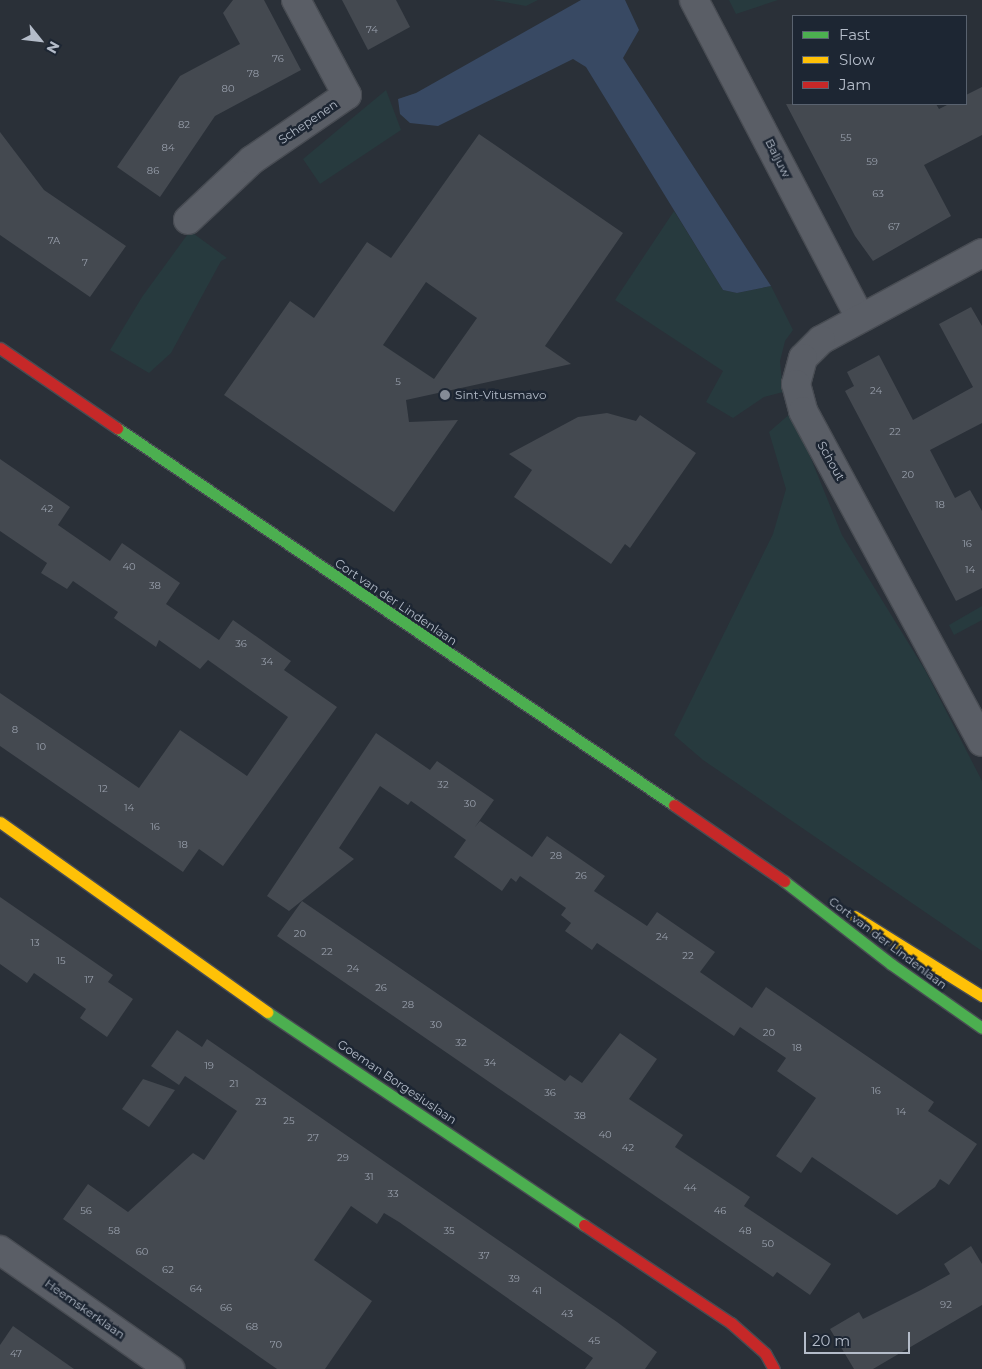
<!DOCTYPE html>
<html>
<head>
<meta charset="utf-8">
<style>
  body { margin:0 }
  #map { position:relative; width:982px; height:1369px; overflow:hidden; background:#2a3038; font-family:Montserrat,sans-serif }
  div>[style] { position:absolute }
  .green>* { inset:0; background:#273a3e }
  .water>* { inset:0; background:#384963 }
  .building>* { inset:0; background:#444950 }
  .roads { filter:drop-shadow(1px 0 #484c53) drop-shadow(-1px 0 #484c53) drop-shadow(0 1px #484c53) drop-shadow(0 -1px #484c53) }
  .street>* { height:28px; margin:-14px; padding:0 14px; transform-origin:14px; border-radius:14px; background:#5a5e66 }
  .fast>* { height:11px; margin:-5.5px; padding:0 5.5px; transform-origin:5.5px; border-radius:5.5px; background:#4caf50 }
  .slow>* { height:11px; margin:-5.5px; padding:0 5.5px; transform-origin:5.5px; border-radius:5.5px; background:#ffc107 }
  .jam>* { height:11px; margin:-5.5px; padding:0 5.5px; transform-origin:5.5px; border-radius:5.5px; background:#c62828 }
  .dots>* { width:14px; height:14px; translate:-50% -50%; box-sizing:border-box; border:2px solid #1d2633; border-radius:50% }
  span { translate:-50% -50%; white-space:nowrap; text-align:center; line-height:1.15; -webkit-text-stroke:5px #1d2633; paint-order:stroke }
  .number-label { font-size:10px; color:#989fab }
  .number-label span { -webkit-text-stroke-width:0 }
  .street-label { font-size:12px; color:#b4bcc9 }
  .poi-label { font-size:12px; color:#b4bcc9 }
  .left { translate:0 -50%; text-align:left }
  .legend { position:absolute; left:792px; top:15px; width:175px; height:90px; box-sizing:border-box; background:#1d2633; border:1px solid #59626f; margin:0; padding:6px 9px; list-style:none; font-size:15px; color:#b4bcc9 }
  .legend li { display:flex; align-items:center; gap:10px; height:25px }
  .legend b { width:25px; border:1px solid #59626f }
  .north { position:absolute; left:15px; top:15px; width:50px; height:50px; -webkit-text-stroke:4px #1d2633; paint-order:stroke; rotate:119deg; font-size:14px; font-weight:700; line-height:20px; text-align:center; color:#b4bcc9 }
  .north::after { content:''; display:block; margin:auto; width:18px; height:22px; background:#b4bcc9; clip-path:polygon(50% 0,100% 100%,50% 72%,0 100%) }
  .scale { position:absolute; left:804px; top:1332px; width:106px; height:22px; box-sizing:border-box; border:2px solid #b4bcc9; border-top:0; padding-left:6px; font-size:15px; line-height:18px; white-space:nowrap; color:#b4bcc9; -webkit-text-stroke:4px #1d2633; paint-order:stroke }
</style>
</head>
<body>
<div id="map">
  <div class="green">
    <div style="clip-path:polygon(493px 0,538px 0,526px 6px)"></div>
    <div style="clip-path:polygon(729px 0,778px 0,736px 14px)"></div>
    <div style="clip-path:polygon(386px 90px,401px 130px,320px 184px,303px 159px)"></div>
    <div style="clip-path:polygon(674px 211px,723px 290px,737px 293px,771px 286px,793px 330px,785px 341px,780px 361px,783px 392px,764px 397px,733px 418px,706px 402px,723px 371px,615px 300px)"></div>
    <div style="clip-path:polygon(190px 231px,227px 258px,221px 261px,171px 353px,149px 373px,110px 350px,142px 297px)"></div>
    <div style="clip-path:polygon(792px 412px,842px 535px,925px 670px,982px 781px,982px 951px,703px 760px,674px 735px,773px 534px,786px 489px,769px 432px)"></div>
    <div style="clip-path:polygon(982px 606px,982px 620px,954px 635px,949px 625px)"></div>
  </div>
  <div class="water">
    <div style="clip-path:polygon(581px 0,625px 0,639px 30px,623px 58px,771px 286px,737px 293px,723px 290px,586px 67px,573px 59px,438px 126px,410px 123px,400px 114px,398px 99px,416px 93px)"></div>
  </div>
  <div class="building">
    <div style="clip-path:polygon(233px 0,264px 0,301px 70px,215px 116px,160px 197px,117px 167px,180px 76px,240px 44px,223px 13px)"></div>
    <div style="clip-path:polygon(342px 0,396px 0,410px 27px,368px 50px)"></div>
    <div style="clip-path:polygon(982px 87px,982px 135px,924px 165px,951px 216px,873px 261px,855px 236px,786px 104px,936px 104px,939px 109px,949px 104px,966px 104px,966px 95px)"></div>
    <div style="clip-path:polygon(0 132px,44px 190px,126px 246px,90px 297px,0 235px)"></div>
    <div style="clip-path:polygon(evenodd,479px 134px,623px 233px,545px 346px,571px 364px,406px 400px,409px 422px,458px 420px,394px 512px,224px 395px,290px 301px,314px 318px,367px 242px,391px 258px,479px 134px,426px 282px,477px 318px,434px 379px,383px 345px,426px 282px)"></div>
    <div style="clip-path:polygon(971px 307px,982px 326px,982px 423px,930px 450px,955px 498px,970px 490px,982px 511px,982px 588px,956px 601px,845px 391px,854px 386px,847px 372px,879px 355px,913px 420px,973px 387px,939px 324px)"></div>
    <div style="clip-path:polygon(607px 413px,636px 421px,640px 415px,696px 453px,630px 548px,625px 544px,611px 564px,514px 497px,532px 470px,509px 454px,578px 417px)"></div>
    <div style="clip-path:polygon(0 459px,70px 507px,58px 525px,110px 561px,122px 543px,180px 583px,166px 604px,219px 640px,233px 620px,291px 661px,284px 670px,337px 707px,223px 866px,199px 849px,183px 872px,0 746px,0 693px,139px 788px,180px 730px,247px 776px,288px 717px,208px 660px,200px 669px,159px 640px,156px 647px,114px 618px,118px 612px,73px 581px,67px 589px,41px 573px,47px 563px,0 531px)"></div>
    <div style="clip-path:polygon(376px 733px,430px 770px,437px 761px,494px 800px,475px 827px,480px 821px,532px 857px,547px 836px,605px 876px,594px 891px,647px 926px,657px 912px,715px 952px,700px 972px,752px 1008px,766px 987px,934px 1102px,928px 1111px,977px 1144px,949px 1185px,940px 1179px,935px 1187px,897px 1215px,812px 1157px,801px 1173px,776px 1156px,816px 1098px,777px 1071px,786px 1058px,740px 1027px,734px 1036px,597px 943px,592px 950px,565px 931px,571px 923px,561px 915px,566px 908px,520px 876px,516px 882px,511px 878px,502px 891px,454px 857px,466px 840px,411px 801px,408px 805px,380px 786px,339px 848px,354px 859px,289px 911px,267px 896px)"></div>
    <div style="clip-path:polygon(0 897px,113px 975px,108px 982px,133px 999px,107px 1037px,80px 1018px,86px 1009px,34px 973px,27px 983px,0 964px)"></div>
    <div style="clip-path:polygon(302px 901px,565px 1081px,570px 1075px,582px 1083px,620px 1033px,657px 1059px,629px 1099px,683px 1135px,675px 1147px,750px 1197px,744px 1206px,831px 1264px,810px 1295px,777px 1272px,773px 1277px,277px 936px)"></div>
    <div style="clip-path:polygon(177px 1030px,202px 1047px,207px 1039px,617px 1322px,657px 1352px,645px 1369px,585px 1369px,593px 1358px,399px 1222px,384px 1213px,377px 1224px,351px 1206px,314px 1260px,372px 1301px,325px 1369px,277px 1369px,63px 1219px,88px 1184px,128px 1212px,193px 1153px,204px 1160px,237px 1111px,185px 1076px,179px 1085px,151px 1066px)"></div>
    <div style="clip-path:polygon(143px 1079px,175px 1090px,149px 1127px,122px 1109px)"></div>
    <div style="clip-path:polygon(971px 1246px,982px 1264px,982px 1305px,873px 1369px,854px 1369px,830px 1329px,859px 1312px,863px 1319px,921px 1290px,950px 1274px,944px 1264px)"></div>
    <div style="clip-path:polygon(13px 1326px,74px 1369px,0 1369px,0 1345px)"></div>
  </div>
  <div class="roads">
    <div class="street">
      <div style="left:694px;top:0;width:358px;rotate:62.4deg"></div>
      <div style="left:188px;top:220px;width:88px;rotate:-43.2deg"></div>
      <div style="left:252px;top:160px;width:115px;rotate:-34.4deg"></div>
      <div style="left:347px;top:95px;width:108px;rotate:-118.2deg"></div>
      <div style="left:982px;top:253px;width:183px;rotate:151.6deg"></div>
      <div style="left:821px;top:340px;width:25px;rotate:135deg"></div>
      <div style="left:803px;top:358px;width:27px;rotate:105deg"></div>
      <div style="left:796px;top:384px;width:28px;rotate:75deg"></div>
      <div style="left:803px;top:411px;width:376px;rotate:61.6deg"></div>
      <div style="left:0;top:1250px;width:208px;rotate:35deg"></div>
    </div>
    <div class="fast">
      <div style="left:117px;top:428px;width:673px;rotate:34.09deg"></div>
      <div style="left:784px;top:881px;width:135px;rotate:37.8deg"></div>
      <div style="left:891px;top:964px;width:111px;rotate:35.1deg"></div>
      <div style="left:267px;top:1012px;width:382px;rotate:33.9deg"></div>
    </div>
    <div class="slow">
      <div style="left:0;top:822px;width:328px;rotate:35.4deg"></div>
      <div style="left:854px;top:916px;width:151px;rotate:32deg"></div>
    </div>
    <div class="jam">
      <div style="left:0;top:348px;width:142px;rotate:34.4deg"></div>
      <div style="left:674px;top:805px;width:134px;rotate:34.6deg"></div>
      <div style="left:584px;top:1225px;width:177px;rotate:33.7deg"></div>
      <div style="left:731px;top:1323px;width:45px;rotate:41.4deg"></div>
      <div style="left:765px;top:1353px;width:18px;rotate:61deg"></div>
    </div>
  </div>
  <div class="dots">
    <div style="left:445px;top:395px;background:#848b96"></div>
  </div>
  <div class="number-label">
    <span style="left:372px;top:30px">74</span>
    <span style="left:278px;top:59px">76</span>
    <span style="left:253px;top:74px">78</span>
    <span style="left:228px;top:89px">80</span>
    <span style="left:184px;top:125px">82</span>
    <span style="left:846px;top:138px">55</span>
    <span style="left:168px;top:148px">84</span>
    <span style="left:872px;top:162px">59</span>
    <span style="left:153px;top:171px">86</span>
    <span style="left:878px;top:194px">63</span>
    <span style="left:894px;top:227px">67</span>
    <span style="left:54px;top:241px">7A</span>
    <span style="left:85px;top:263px">7</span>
    <span style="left:398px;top:382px">5</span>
    <span style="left:876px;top:391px">24</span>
    <span style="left:895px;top:432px">22</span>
    <span style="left:908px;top:475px">20</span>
    <span style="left:940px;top:505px">18</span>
    <span style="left:47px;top:509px">42</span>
    <span style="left:967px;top:544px">16</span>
    <span style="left:129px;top:567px">40</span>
    <span style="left:970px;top:570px">14</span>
    <span style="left:155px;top:586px">38</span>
    <span style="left:241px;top:644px">36</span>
    <span style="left:267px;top:662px">34</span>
    <span style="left:15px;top:730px">8</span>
    <span style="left:41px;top:747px">10</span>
    <span style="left:443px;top:785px">32</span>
    <span style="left:103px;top:789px">12</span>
    <span style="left:470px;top:804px">30</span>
    <span style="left:129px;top:808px">14</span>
    <span style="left:155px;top:827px">16</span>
    <span style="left:183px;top:845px">18</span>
    <span style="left:556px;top:856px">28</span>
    <span style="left:581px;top:876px">26</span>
    <span style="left:300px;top:934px">20</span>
    <span style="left:662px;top:937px">24</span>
    <span style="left:35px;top:943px">13</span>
    <span style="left:327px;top:952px">22</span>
    <span style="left:688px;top:956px">22</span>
    <span style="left:61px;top:961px">15</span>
    <span style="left:353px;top:969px">24</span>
    <span style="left:89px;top:980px">17</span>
    <span style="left:381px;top:988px">26</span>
    <span style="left:408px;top:1005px">28</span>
    <span style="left:436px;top:1025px">30</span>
    <span style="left:769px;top:1033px">20</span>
    <span style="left:461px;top:1043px">32</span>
    <span style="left:797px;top:1048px">18</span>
    <span style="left:490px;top:1063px">34</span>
    <span style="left:209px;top:1066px">19</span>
    <span style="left:234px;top:1084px">21</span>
    <span style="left:876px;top:1091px">16</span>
    <span style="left:550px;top:1093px">36</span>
    <span style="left:261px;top:1102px">23</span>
    <span style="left:901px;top:1112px">14</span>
    <span style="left:580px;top:1116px">38</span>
    <span style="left:289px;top:1121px">25</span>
    <span style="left:605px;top:1135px">40</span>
    <span style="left:313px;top:1138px">27</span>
    <span style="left:628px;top:1148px">42</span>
    <span style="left:343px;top:1158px">29</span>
    <span style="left:369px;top:1177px">31</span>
    <span style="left:690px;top:1188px">44</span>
    <span style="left:393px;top:1194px">33</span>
    <span style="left:86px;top:1211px">56</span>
    <span style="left:720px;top:1211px">46</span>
    <span style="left:114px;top:1231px">58</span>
    <span style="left:449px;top:1231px">35</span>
    <span style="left:745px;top:1231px">48</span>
    <span style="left:768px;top:1244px">50</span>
    <span style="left:142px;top:1252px">60</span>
    <span style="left:484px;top:1256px">37</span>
    <span style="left:168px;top:1270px">62</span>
    <span style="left:514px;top:1279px">39</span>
    <span style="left:196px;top:1289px">64</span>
    <span style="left:537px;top:1291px">41</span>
    <span style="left:946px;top:1305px">92</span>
    <span style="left:226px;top:1308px">66</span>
    <span style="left:567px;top:1314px">43</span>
    <span style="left:252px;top:1327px">68</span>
    <span style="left:594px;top:1341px">45</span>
    <span style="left:276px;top:1345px">70</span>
    <span style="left:16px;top:1354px">47</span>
  </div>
  <div class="street-label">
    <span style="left:308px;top:122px;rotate:-34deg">Schepenen</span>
    <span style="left:778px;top:158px;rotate:63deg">Baljuw</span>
    <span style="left:831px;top:461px;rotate:61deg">Schout</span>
    <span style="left:396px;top:602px;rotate:34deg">Cort van der Lindenlaan</span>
    <span style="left:888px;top:943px;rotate:37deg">Cort van der Lindenlaan</span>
    <span style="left:397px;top:1082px;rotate:34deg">Goeman Borgesiuslaan</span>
    <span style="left:85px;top:1309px;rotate:35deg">Heemskerklaan</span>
  </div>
  <div class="poi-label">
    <span class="left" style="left:455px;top:395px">Sint-Vitusmavo</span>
  </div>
  <ul class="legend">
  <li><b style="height:6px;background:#4caf50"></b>Fast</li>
  <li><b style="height:6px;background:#ffc107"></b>Slow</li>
  <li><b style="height:6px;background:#c62828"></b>Jam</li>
  </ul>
  <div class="north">N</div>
  <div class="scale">20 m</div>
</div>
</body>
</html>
